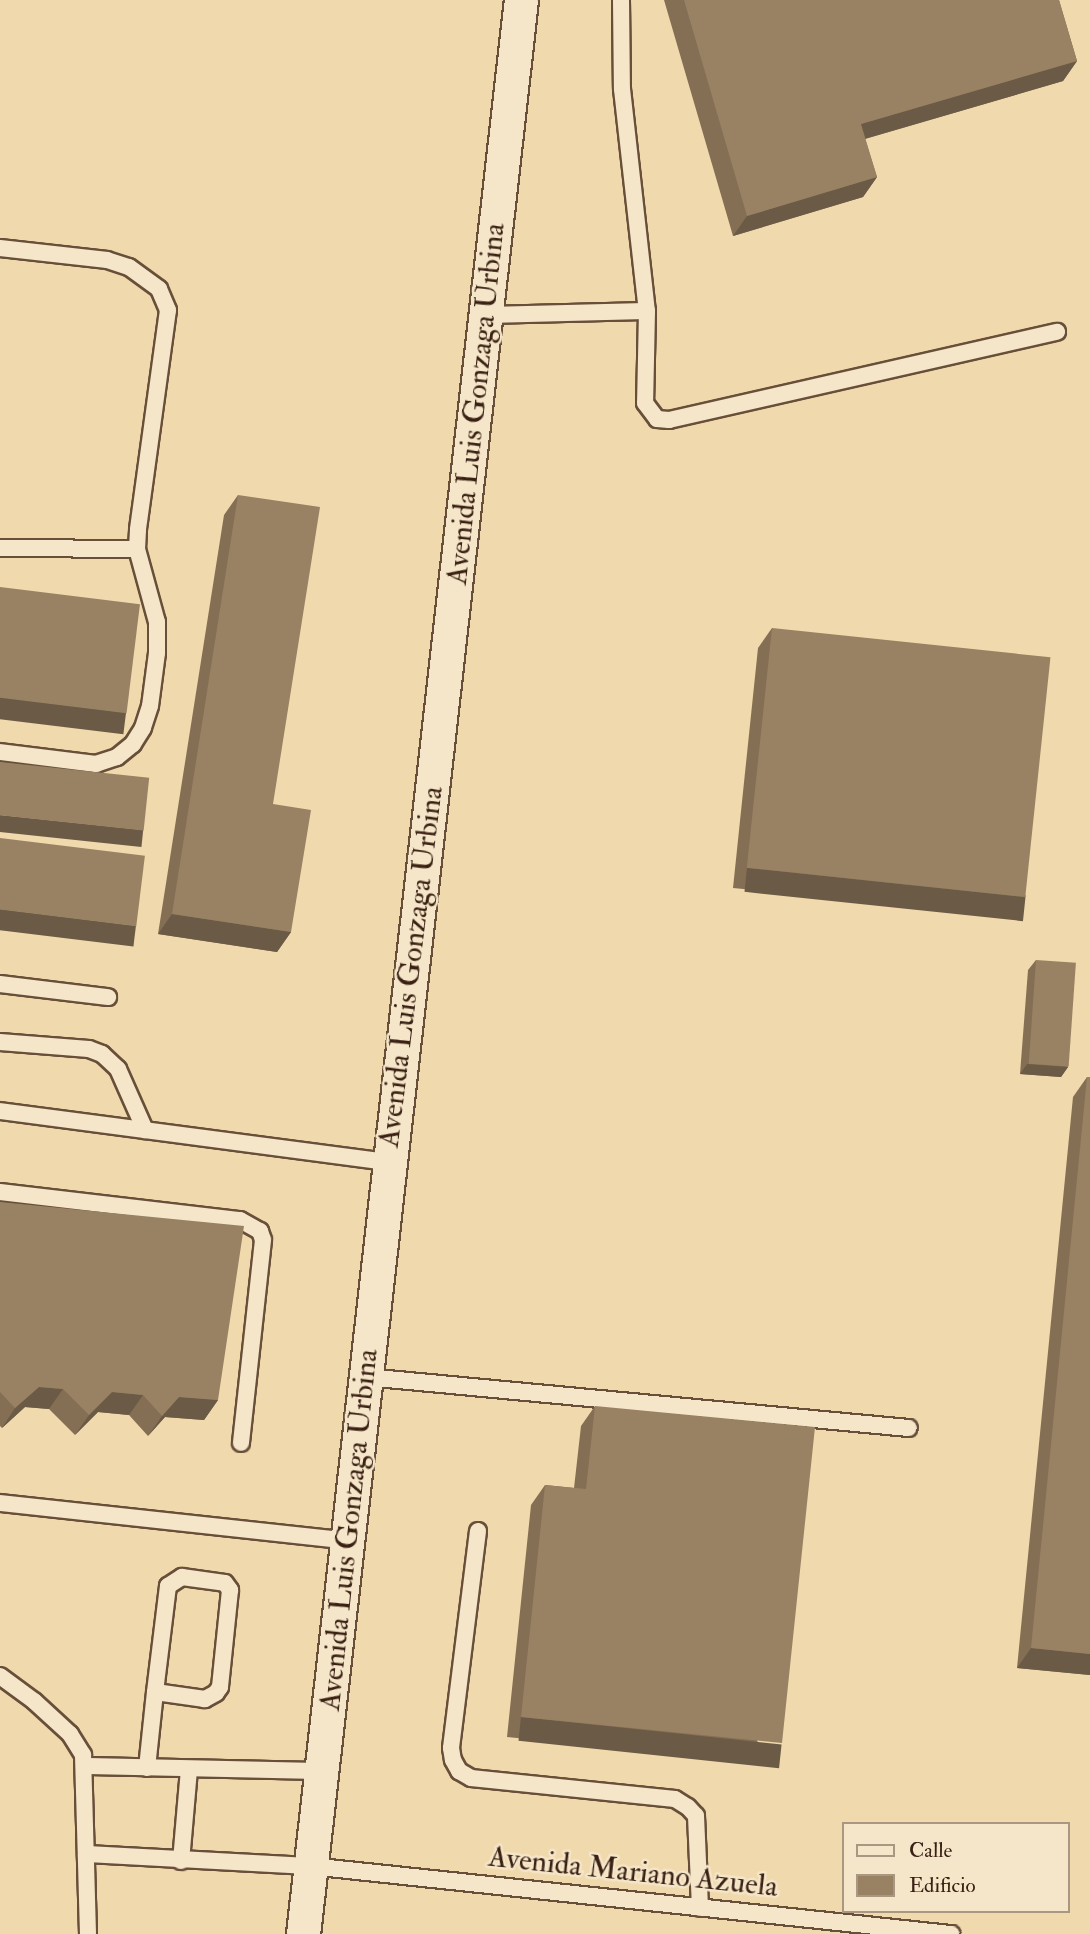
<!DOCTYPE html>
<html>
<head>
<meta charset="utf-8">
<style>
  body { margin:0 }
  #map { position:relative; width:1090px; height:1934px; overflow:hidden; background:#f0d9ac; font-family:"IM FELL Double Pica",serif }
  div>[style] { position:absolute }
  .roads { filter:drop-shadow(2px 0 #684f3a) drop-shadow(-2px 0 #684f3a) drop-shadow(0 2px #684f3a) drop-shadow(0 -2px #684f3a) }
  .lane>* { height:16px; margin:-8px; padding:0 8px; transform-origin:8px; border-radius:8px; background:#f5e6c9 }
  .street>* { height:33px; margin:-16.5px; padding:0 16.5px; transform-origin:16.5px; border-radius:16.5px; background:#f5e6c9 }
  .wall>* { inset:0; background:#846f55 }
  .shaded-wall>* { inset:0; background:#6b5a45; transform-origin:0 0 }
  .building>* { inset:0; background:#998163; transform-origin:0 0 }
  span { translate:-50% -50%; white-space:nowrap; text-align:center; line-height:1.15; -webkit-text-stroke:5px #f5e6c9; paint-order:stroke }
  .street-label { font-size:30px; color:#3a2114 }
  .legend { position:absolute; left:842px; top:1822px; width:228px; height:91px; box-sizing:border-box; background:#f5e6c9; border:2px solid #aa9781; margin:0; padding:9px 12px; list-style:none; font-size:21px; color:#3a2114 }
  .legend li { display:flex; align-items:center; gap:14px; height:35px }
  .legend b { width:35px; border:2px solid #aa9781 }
</style>
</head>
<body>
<div id="map">
  <div class="roads">
    <div class="lane">
      <div style="left:621px;top:0;width:89px;rotate:89.4deg"></div>
      <div style="left:622px;top:89px;width:223px;rotate:83.6deg"></div>
      <div style="left:0;top:248px;width:108px;rotate:6.4deg"></div>
      <div style="left:107px;top:260px;width:23px;rotate:18deg"></div>
      <div style="left:129px;top:267px;width:37px;rotate:36deg"></div>
      <div style="left:159px;top:289px;width:23px;rotate:67deg"></div>
      <div style="left:168px;top:310px;width:222px;rotate:97.8deg"></div>
      <div style="left:138px;top:530px;width:19px;rotate:93deg"></div>
      <div style="left:137px;top:549px;width:76px;rotate:74.7deg"></div>
      <div style="left:157px;top:622px;width:31px;rotate:90deg"></div>
      <div style="left:157px;top:653px;width:53px;rotate:97.5deg"></div>
      <div style="left:150px;top:706px;width:23px;rotate:108deg"></div>
      <div style="left:143px;top:728px;width:19px;rotate:122deg"></div>
      <div style="left:133px;top:744px;width:21px;rotate:141deg"></div>
      <div style="left:117px;top:757px;width:22px;rotate:162deg"></div>
      <div style="left:96px;top:764px;width:97px;rotate:-172.9deg"></div>
      <div style="left:486px;top:315px;width:161px;rotate:-1.4deg"></div>
      <div style="left:647px;top:311px;width:92px;rotate:91.2deg"></div>
      <div style="left:645px;top:403px;width:20px;rotate:53deg"></div>
      <div style="left:657px;top:419px;width:12px;rotate:5deg"></div>
      <div style="left:669px;top:420px;width:398px;rotate:-12.8deg"></div>
      <div style="left:0;top:548px;width:137px;rotate:0.4deg"></div>
      <div style="left:0;top:984px;width:109px;rotate:6.9deg"></div>
      <div style="left:0;top:1042px;width:89px;rotate:4.5deg"></div>
      <div style="left:89px;top:1049px;width:14px;rotate:21deg"></div>
      <div style="left:102px;top:1054px;width:22px;rotate:43deg"></div>
      <div style="left:118px;top:1069px;width:67px;rotate:66.1deg"></div>
      <div style="left:0;top:1111px;width:392px;rotate:7.5deg"></div>
      <div style="left:0;top:1192px;width:242px;rotate:6.7deg"></div>
      <div style="left:240px;top:1220px;width:23px;rotate:29deg"></div>
      <div style="left:260px;top:1231px;width:9px;rotate:72deg"></div>
      <div style="left:263px;top:1240px;width:204px;rotate:96.2deg"></div>
      <div style="left:366px;top:1377px;width:545px;rotate:5.37deg"></div>
      <div style="left:0;top:1503px;width:349px;rotate:6.2deg"></div>
      <div style="left:478px;top:1531px;width:219px;rotate:97.1deg"></div>
      <div style="left:451px;top:1748px;width:12px;rotate:81deg"></div>
      <div style="left:453px;top:1760px;width:13px;rotate:61deg"></div>
      <div style="left:459px;top:1771px;width:14px;rotate:30deg"></div>
      <div style="left:471px;top:1778px;width:205px;rotate:5.9deg"></div>
      <div style="left:675px;top:1799px;width:15px;rotate:32deg"></div>
      <div style="left:688px;top:1807px;width:12px;rotate:48deg"></div>
      <div style="left:696px;top:1816px;width:92px;rotate:87.5deg"></div>
      <div style="left:0;top:1676px;width:42px;rotate:36.3deg"></div>
      <div style="left:34px;top:1701px;width:49px;rotate:42.5deg"></div>
      <div style="left:70px;top:1734px;width:25px;rotate:58deg"></div>
      <div style="left:83px;top:1755px;width:179px;rotate:88.4deg"></div>
      <div style="left:85px;top:1766px;width:237px;rotate:1.2deg"></div>
      <div style="left:147px;top:1768px;width:76px;rotate:-84deg"></div>
      <div style="left:155px;top:1692px;width:107px;rotate:-83deg"></div>
      <div style="left:168px;top:1586px;width:17px;rotate:-33deg"></div>
      <div style="left:182px;top:1577px;width:43px;rotate:7.9deg"></div>
      <div style="left:225px;top:1583px;width:9px;rotate:54deg"></div>
      <div style="left:230px;top:1590px;width:98px;rotate:95.9deg"></div>
      <div style="left:220px;top:1687px;width:7px;rotate:124deg"></div>
      <div style="left:216px;top:1693px;width:13px;rotate:151deg"></div>
      <div style="left:205px;top:1699px;width:50px;rotate:-172deg"></div>
      <div style="left:86px;top:1854px;width:224px;rotate:3.1deg"></div>
      <div style="left:310px;top:1866px;width:645px;rotate:6.06deg"></div>
      <div style="left:181px;top:1861px;width:92px;rotate:-85deg"></div>
    </div>
    <div class="street">
      <div style="left:303px;top:1934px;width:1946px;rotate:-83.57deg"></div>
    </div>
  </div>
  <div class="wall">
    <div style="clip-path:polygon(664px 0,1059px 0,1077px 61px,1063px 81px,865px 139px,877px 177px,863px 197px,733px 236px)"></div>
    <div style="clip-path:polygon(238px 495px,273px 804px,291px 932px,277px 952px,158px 934px,224px 515px)"></div>
    <div style="clip-path:polygon(772px 628px,1026px 896px,1012px 916px,733px 888px,758px 648px)"></div>
    <div style="clip-path:polygon(1036px 960px,1068px 1067px,1061px 1077px,1020px 1074px,1028px 970px)"></div>
    <div style="clip-path:polygon(1087px 1077px,1090px 1675px,1017px 1668px,1073px 1097px)"></div>
    <div style="clip-path:polygon(0 1202px,218px 1400px,204px 1420px,165px 1417px,148px 1436px,129px 1415px,98px 1412px,75px 1435px,49px 1409px,25px 1407px,2px 1428px,0 1426px)"></div>
    <div style="clip-path:polygon(595px 1406px,768px 1763px,507px 1737px,531px 1505px,545px 1485px,574px 1488px,581px 1426px)"></div>
  </div>
  <div class="shaded-wall">
    <div style="clip-path:polygon(1077px 61px,1063px 81px,847px 144px,861px 124px)"></div>
    <div style="clip-path:polygon(877px 177px,863px 197px,733px 236px,747px 216px)"></div>
    <div style="left:0;top:697px;width:127px;height:22px;rotate:7deg"></div>
    <div style="left:0;top:815px;width:144px;height:17px;rotate:6deg"></div>
    <div style="left:747px;top:868px;width:280px;height:24px;rotate:6deg"></div>
    <div style="left:0;top:909px;width:137px;height:21px;rotate:7deg"></div>
    <div style="clip-path:polygon(172px 914px,291px 932px,277px 952px,158px 934px)"></div>
    <div style="clip-path:polygon(1027px 1064px,1068px 1067px,1061px 1077px,1020px 1074px)"></div>
    <div style="clip-path:polygon(39px 1387px,63px 1389px,49px 1409px,25px 1407px,2px 1428px,15px 1408px)"></div>
    <div style="clip-path:polygon(112px 1392px,143px 1395px,129px 1415px,98px 1412px,75px 1435px,89px 1415px)"></div>
    <div style="clip-path:polygon(179px 1397px,218px 1400px,204px 1420px,165px 1417px,148px 1436px,162px 1416px)"></div>
    <div style="clip-path:polygon(1031px 1648px,1090px 1654px,1090px 1675px,1017px 1668px)"></div>
    <div style="left:521px;top:1717px;width:262px;height:24px;rotate:6deg"></div>
  </div>
  <div class="building">
    <div style="clip-path:polygon(684px 0,1059px 0,1077px 61px,861px 124px,877px 177px,747px 216px)"></div>
    <div style="clip-path:polygon(238px 495px,320px 507px,273px 804px,311px 810px,291px 932px,172px 914px)"></div>
    <div style="left:0;top:587px;width:141px;height:110px;rotate:7deg"></div>
    <div style="left:772px;top:628px;width:280px;height:241px;rotate:6deg"></div>
    <div style="left:0;top:762px;width:150px;height:53px;rotate:6deg"></div>
    <div style="left:0;top:838px;width:146px;height:71px;rotate:7deg"></div>
    <div style="left:1036px;top:960px;width:40px;height:104px;rotate:4deg"></div>
    <div style="clip-path:polygon(1087px 1077px,1090px 1077px,1090px 1654px,1031px 1648px)"></div>
    <div style="clip-path:polygon(0 1202px,244px 1226px,218px 1400px,179px 1397px,162px 1416px,143px 1395px,112px 1392px,89px 1415px,63px 1389px,39px 1387px,15px 1408px,0 1392px)"></div>
    <div style="clip-path:polygon(595px 1406px,815px 1427px,782px 1743px,521px 1717px,545px 1485px,586px 1489px)"></div>
  </div>
  <div class="street-label">
    <span style="left:476px;top:404px;rotate:-84deg">Avenida Luis Gonzaga Urbina</span>
    <span style="left:411px;top:967px;rotate:-83deg">Avenida Luis Gonzaga Urbina</span>
    <span style="left:349px;top:1530px;rotate:-84deg">Avenida Luis Gonzaga Urbina</span>
    <span style="left:633px;top:1872px;rotate:6deg">Avenida Mariano Azuela</span>
  </div>
  <ul class="legend">
  <li><b style="height:9px;background:#f5e6c9"></b>Calle</li>
  <li><b style="height:19px;background:#998163"></b>Edificio</li>
  </ul>
</div>
</body>
</html>
